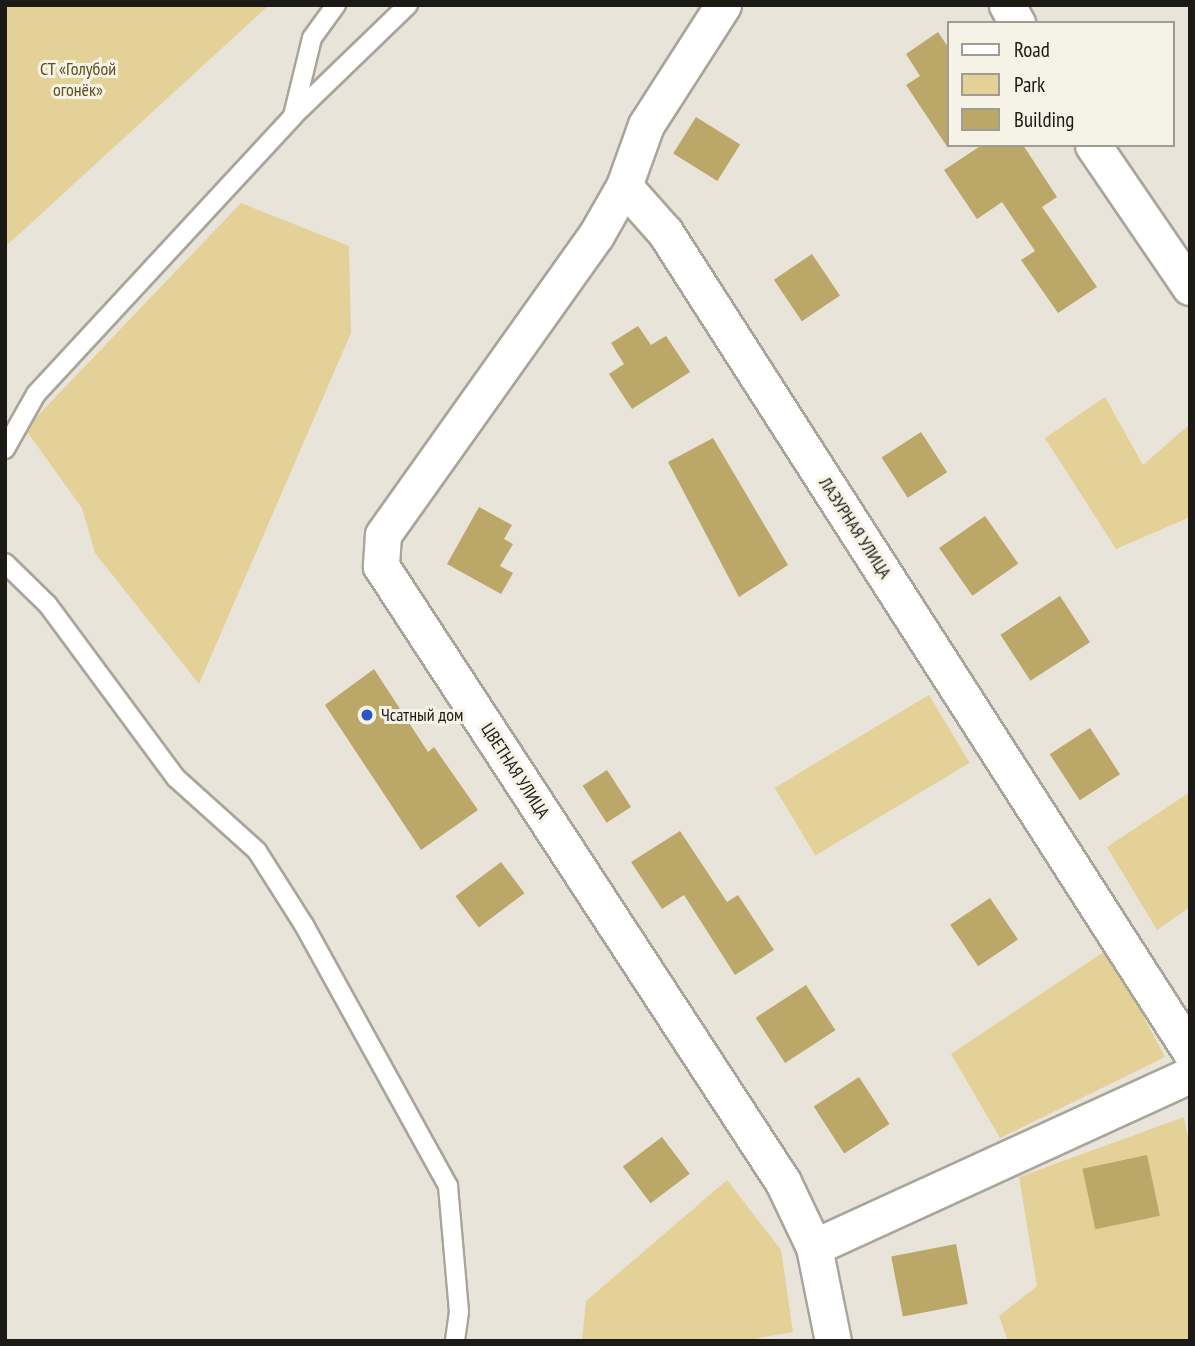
<!DOCTYPE html>
<html>
<head>
<meta charset="utf-8">
<style>
  body { margin:0 }
  #map { position:relative; width:1195px; height:1346px; overflow:hidden; background:#e8e4d9; font-family:"PT Sans Narrow",sans-serif }
  div>[style] { position:absolute }
  .green>* { inset:0; background:#e4d198; transform-origin:0 0 }
  .building>* { inset:0; background:#bba767; transform-origin:0 0 }
  .roads { filter:drop-shadow(2px 0 #a9a59b) drop-shadow(-2px 0 #a9a59b) drop-shadow(0 2px #a9a59b) drop-shadow(0 -2px #a9a59b) }
  .service>* { height:18px; margin:-9px; padding:0 9px; transform-origin:9px; border-radius:9px; background:#fff }
  .minor>* { height:35px; margin:-17.5px; padding:0 17.5px; transform-origin:17.5px; border-radius:17.5px; background:#fff }
  .dots>* { width:19px; height:19px; translate:-50% -50%; box-sizing:border-box; border:4px solid #f5f2e6; border-radius:50% }
  span { translate:-50% -50%; white-space:nowrap; text-align:center; line-height:1.15; -webkit-text-stroke:6px #f5f2e6; paint-order:stroke }
  .park-label { font-size:18px; color:#5d4e1c }
  .street-label { font-size:18px; color:#1b1a16 }
  .poi-label { font-size:18px; color:#1b1a16 }
  .left { translate:0 -50%; text-align:left }
  .frame { position:absolute; inset:0; border:7px solid #1b1a16; pointer-events:none }
  .legend { position:absolute; left:947px; top:21px; width:228px; height:126px; box-sizing:border-box; background:#f5f2e6; border:2px solid #9e9c93; margin:0; padding:9px 12px; list-style:none; font-size:21px; color:#1b1a16 }
  .legend li { display:flex; align-items:center; gap:14px; height:35px }
  .legend b { width:35px; border:2px solid #9e9c93 }
</style>
</head>
<body>
<div id="map">
  <div class="green">
    <div style="clip-path:polygon(5px 5px,269px 5px,5px 247px)"></div>
    <div style="clip-path:polygon(241px 203px,349px 246px,351px 333px,199px 684px,95px 553px,82px 508px,25px 429px)"></div>
    <div style="clip-path:polygon(1105px 397px,1143px 465px,1190px 424px,1190px 517px,1116px 549px,1045px 438px)"></div>
    <div style="left:929px;top:695px;width:79px;height:180px;rotate:59deg"></div>
    <div style="clip-path:polygon(1190px 792px,1190px 907px,1157px 930px,1107px 847px)"></div>
    <div style="clip-path:polygon(1108px 949px,1165px 1057px,1000px 1138px,951px 1054px)"></div>
    <div style="clip-path:polygon(1184px 1117px,1190px 1150px,1190px 1341px,1008px 1341px,999px 1316px,1037px 1286px,1019px 1177px)"></div>
    <div style="clip-path:polygon(727px 1180px,781px 1250px,793px 1332px,743px 1341px,582px 1341px,586px 1301px)"></div>
  </div>
  <div class="building">
    <div style="clip-path:polygon(938px 32px,948px 47px,948px 148px,906px 85px,920px 76px,906px 54px)"></div>
    <div style="left:696px;top:117px;width:52px;height:43px;rotate:32deg"></div>
    <div style="clip-path:polygon(982px 145px,1023px 145px,1057px 197px,1042px 207px,1097px 287px,1058px 313px,1021px 260px,1035px 251px,1002px 202px,977px 219px,944px 170px)"></div>
    <div style="left:812px;top:254px;width:50px;height:46px;rotate:56deg"></div>
    <div style="clip-path:polygon(638px 326px,651px 345px,666px 336px,690px 372px,632px 409px,609px 374px,624px 364px,611px 343px)"></div>
    <div style="left:921px;top:432px;width:48px;height:47px;rotate:57deg"></div>
    <div style="clip-path:polygon(713px 438px,788px 565px,739px 597px,668px 462px)"></div>
    <div style="clip-path:polygon(479px 507px,512px 525px,504px 539px,513px 544px,500px 566px,513px 573px,501px 594px,447px 564px)"></div>
    <div style="left:985px;top:516px;width:58px;height:56px;rotate:55deg"></div>
    <div style="left:1060px;top:596px;width:55px;height:71px;rotate:57deg"></div>
    <div style="clip-path:polygon(374px 669px,428px 752px,434px 747px,478px 810px,421px 850px,325px 705px)"></div>
    <div style="left:1090px;top:728px;width:55px;height:48px;rotate:57deg"></div>
    <div style="left:607px;top:770px;width:44px;height:29px;rotate:57deg"></div>
    <div style="clip-path:polygon(680px 831px,727px 902px,738px 895px,774px 950px,735px 975px,684px 895px,662px 909px,631px 862px)"></div>
    <div style="left:501px;top:862px;width:39px;height:57px;rotate:53deg"></div>
    <div style="left:990px;top:898px;width:50px;height:48px;rotate:56deg"></div>
    <div style="left:806px;top:985px;width:54px;height:60px;rotate:57deg"></div>
    <div style="left:859px;top:1077px;width:56px;height:54px;rotate:57deg"></div>
    <div style="left:662px;top:1137px;width:46px;height:49px;rotate:53deg"></div>
    <div style="left:1147px;top:1155px;width:62px;height:66px;rotate:78deg"></div>
    <div style="left:956px;top:1244px;width:61px;height:66px;rotate:79deg"></div>
  </div>
  <div class="roads">
    <div class="service">
      <div style="left:293px;top:116px;width:160px;rotate:-44deg"></div>
      <div style="left:5px;top:449px;width:63px;rotate:-60.6deg"></div>
      <div style="left:36px;top:394px;width:379px;rotate:-47.2deg"></div>
      <div style="left:293px;top:116px;width:80px;rotate:-76.3deg"></div>
      <div style="left:312px;top:38px;width:41px;rotate:-54deg"></div>
      <div style="left:5px;top:563px;width:60px;rotate:44.3deg"></div>
      <div style="left:48px;top:605px;width:215px;rotate:53.5deg"></div>
      <div style="left:176px;top:778px;width:109px;rotate:42deg"></div>
      <div style="left:257px;top:851px;width:88px;rotate:57.6deg"></div>
      <div style="left:304px;top:925px;width:298px;rotate:61.1deg"></div>
      <div style="left:448px;top:1186px;width:126px;rotate:85deg"></div>
      <div style="left:459px;top:1312px;width:29px;rotate:98deg"></div>
    </div>
    <div class="minor">
      <div style="left:723px;top:5px;width:143px;rotate:122.7deg"></div>
      <div style="left:646px;top:125px;width:65px;rotate:109.8deg"></div>
      <div style="left:624px;top:186px;width:62px;rotate:48.3deg"></div>
      <div style="left:665px;top:232px;width:973px;rotate:57.34deg"></div>
      <div style="left:1007px;top:5px;width:21px;rotate:61deg"></div>
      <div style="left:1093px;top:145px;width:172px;rotate:55.7deg"></div>
      <div style="left:624px;top:186px;width:56px;rotate:119.7deg"></div>
      <div style="left:596px;top:235px;width:368px;rotate:125.4deg"></div>
      <div style="left:383px;top:535px;width:31px;rotate:94deg"></div>
      <div style="left:381px;top:566px;width:736px;rotate:56.87deg"></div>
      <div style="left:783px;top:1182px;width:72px;rotate:64.5deg"></div>
      <div style="left:814px;top:1247px;width:96px;rotate:78.6deg"></div>
      <div style="left:814px;top:1247px;width:413px;rotate:-24.6deg"></div>
    </div>
  </div>
  <div class="dots">
    <div style="left:367px;top:715px;background:#2b57c6"></div>
  </div>
  <div class="park-label">
    <span style="left:78px;top:80px">СТ «Голубой<br>огонёк»</span>
  </div>
  <div class="street-label">
    <span style="left:855px;top:528px;rotate:57deg">ЛАЗУРНАЯ УЛИЦА</span>
    <span style="left:515px;top:771px;rotate:57deg">ЦВЕТНАЯ УЛИЦА</span>
  </div>
  <div class="poi-label">
    <span class="left" style="left:381px;top:715px">Чсатный дом</span>
  </div>
  <div class="frame"></div>
  <ul class="legend">
  <li><b style="height:9px;background:#fff"></b>Road</li>
  <li><b style="height:19px;background:#e4d198"></b>Park</li>
  <li><b style="height:19px;background:#bba767"></b>Building</li>
  </ul>
</div>
</body>
</html>
